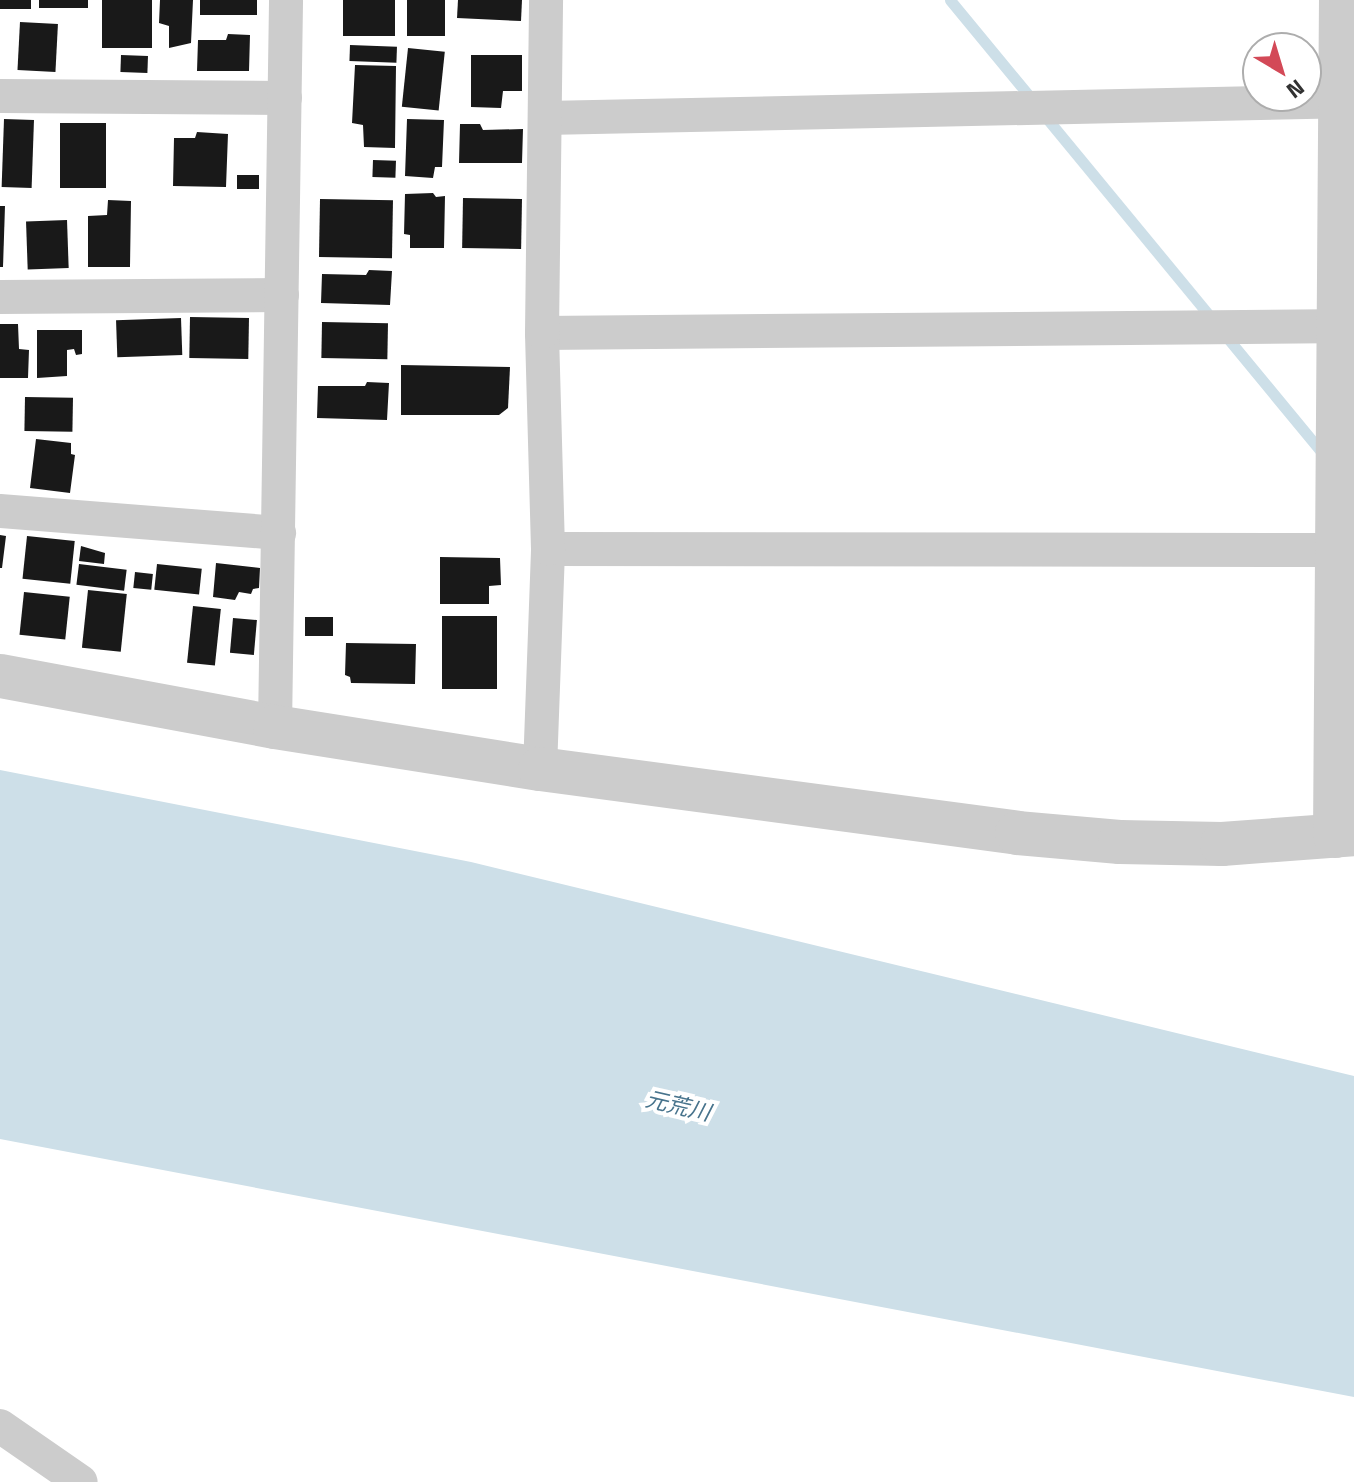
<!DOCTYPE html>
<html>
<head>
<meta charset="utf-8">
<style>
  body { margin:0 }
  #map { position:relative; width:1354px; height:1482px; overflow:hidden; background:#fff; font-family:"Titillium Web","Noto Sans JP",sans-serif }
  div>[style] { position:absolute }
  .water>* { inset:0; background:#cddfe8 }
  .stream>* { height:11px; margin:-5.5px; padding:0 5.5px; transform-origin:5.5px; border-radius:5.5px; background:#cddfe8 }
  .building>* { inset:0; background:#191919; transform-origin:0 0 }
  .minor>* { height:34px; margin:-17px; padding:0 17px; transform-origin:17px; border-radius:17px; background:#ccc }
  .tertiary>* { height:44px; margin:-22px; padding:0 22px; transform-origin:22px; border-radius:22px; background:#ccc }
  span { translate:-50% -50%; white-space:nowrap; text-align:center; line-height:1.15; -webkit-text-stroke:8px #fff; paint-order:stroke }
  .water-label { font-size:22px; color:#47738c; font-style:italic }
  .north { position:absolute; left:1242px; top:32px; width:80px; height:80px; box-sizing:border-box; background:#fff; border:2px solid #adadad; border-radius:50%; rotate:142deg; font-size:22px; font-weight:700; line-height:32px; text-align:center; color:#323232 }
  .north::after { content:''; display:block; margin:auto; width:28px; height:36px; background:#d34957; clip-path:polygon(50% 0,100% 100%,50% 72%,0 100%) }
</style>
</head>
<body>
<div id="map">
  <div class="water">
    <div style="clip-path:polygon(0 770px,471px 862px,1354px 1076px,1354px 1397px,0 1139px)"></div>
  </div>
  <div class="stream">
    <div style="left:950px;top:0;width:132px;rotate:50.5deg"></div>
    <div style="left:1044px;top:115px;width:267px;rotate:50.5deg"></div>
    <div style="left:1225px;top:335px;width:154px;rotate:50.5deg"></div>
  </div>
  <div class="building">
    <div style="left:0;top:0;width:31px;height:9px"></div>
    <div style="left:39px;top:0;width:49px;height:8px"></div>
    <div style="left:102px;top:0;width:50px;height:48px"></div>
    <div style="clip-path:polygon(160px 0,193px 0,191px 43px,169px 48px,169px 26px,159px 23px)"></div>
    <div style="left:200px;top:0;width:57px;height:15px"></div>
    <div style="left:343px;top:0;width:52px;height:36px"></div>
    <div style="left:407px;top:0;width:38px;height:36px"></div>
    <div style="clip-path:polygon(458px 0,522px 0,521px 21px,457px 18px)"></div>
    <div style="left:20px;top:22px;width:38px;height:48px;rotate:3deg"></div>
    <div style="clip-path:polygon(228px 34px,250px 35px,249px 71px,197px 71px,198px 40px,226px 40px)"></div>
    <div style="left:350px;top:45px;width:47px;height:16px;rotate:2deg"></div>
    <div style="left:408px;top:48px;width:37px;height:59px;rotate:6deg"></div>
    <div style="left:121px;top:55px;width:27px;height:17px;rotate:2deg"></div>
    <div style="clip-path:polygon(471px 55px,522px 55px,522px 91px,503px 91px,501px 108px,471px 107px)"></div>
    <div style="clip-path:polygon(355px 65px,396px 66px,395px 148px,364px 147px,363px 125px,352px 123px)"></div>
    <div style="left:4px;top:119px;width:30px;height:68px;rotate:2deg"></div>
    <div style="clip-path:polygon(407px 119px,444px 120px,442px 167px,435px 167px,433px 178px,405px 176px)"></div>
    <div style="left:60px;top:123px;width:46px;height:65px"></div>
    <div style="clip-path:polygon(460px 124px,480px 124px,483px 130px,523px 129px,522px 163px,459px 163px)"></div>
    <div style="clip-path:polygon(197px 132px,228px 134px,226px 187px,173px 186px,174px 138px,195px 138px)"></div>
    <div style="left:373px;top:160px;width:23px;height:17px;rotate:2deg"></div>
    <div style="left:237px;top:175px;width:22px;height:14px"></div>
    <div style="clip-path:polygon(433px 193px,436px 197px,445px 196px,444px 248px,410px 248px,410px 235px,404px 234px,405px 194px)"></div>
    <div style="left:463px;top:198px;width:59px;height:50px;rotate:1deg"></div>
    <div style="left:320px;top:199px;width:73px;height:58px;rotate:1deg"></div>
    <div style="clip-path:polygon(108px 200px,131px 201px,130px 267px,88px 267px,88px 216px,107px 215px)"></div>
    <div style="clip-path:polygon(0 206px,5px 206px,3px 267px,0 267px)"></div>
    <div style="left:67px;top:220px;width:48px;height:41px;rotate:88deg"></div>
    <div style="clip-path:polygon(369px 270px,392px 271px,390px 305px,321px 303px,322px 274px,366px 275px)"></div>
    <div style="left:190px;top:317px;width:59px;height:41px;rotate:1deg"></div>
    <div style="left:181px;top:318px;width:37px;height:65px;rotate:88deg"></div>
    <div style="left:322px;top:322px;width:66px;height:36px;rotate:1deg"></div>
    <div style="clip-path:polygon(0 324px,18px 324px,19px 349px,29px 350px,28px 378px,0 378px)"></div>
    <div style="clip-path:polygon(37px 330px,82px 330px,82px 354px,76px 355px,74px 349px,67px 350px,67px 376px,37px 378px)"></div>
    <div style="clip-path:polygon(401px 365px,510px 367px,508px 408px,499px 415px,401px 415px)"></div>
    <div style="clip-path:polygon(367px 382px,389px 383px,387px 420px,317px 418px,318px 386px,365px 386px)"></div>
    <div style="left:25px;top:397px;width:48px;height:34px;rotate:1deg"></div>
    <div style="clip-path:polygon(36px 439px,71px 443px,71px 454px,75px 455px,70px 493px,30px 488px)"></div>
    <div style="clip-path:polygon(0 535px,6px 536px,2px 568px,0 568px)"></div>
    <div style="left:27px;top:536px;width:48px;height:43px;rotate:6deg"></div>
    <div style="clip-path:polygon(81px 546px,105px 553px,104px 564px,79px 561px)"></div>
    <div style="clip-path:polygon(440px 557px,500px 558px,501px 585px,489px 586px,489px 604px,440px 604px)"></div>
    <div style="clip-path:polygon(216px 563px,260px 568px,259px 588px,253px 589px,251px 594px,239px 592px,235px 600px,213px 597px)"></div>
    <div style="left:79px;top:564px;width:48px;height:21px;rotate:7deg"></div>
    <div style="left:157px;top:564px;width:45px;height:26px;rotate:6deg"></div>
    <div style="left:135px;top:572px;width:18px;height:16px;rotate:6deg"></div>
    <div style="left:88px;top:590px;width:39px;height:58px;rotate:6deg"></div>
    <div style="left:24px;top:592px;width:46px;height:43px;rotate:6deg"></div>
    <div style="left:193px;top:606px;width:28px;height:57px;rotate:6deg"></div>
    <div style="left:442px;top:616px;width:55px;height:73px"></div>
    <div style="left:305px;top:617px;width:28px;height:19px"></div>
    <div style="left:233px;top:618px;width:24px;height:35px;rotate:5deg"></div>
    <div style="clip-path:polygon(346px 643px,416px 644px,415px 684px,351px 683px,350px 677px,345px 675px)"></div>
  </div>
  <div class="minor">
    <div style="left:0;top:96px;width:285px;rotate:0.4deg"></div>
    <div style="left:545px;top:118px;width:809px;rotate:-1.2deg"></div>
    <div style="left:0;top:297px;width:282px;rotate:-0.4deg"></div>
    <div style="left:542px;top:333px;width:812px;rotate:-0.49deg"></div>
    <div style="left:0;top:511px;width:280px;rotate:4.5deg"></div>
    <div style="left:548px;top:549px;width:806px;rotate:0.07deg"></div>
    <div style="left:275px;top:727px;width:727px;rotate:-89.13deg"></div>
    <div style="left:540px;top:769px;width:220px;rotate:-87.9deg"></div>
    <div style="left:548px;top:549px;width:216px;rotate:-91.6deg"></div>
    <div style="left:542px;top:333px;width:333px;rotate:-89.3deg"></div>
    <div style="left:0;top:1426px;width:98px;rotate:34.7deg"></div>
  </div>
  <div class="tertiary">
    <div style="left:0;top:676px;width:280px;rotate:10.5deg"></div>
    <div style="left:275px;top:727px;width:268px;rotate:9deg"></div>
    <div style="left:540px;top:769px;width:481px;rotate:7.6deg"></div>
    <div style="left:1017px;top:833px;width:103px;rotate:5deg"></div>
    <div style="left:1120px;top:842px;width:102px;rotate:1.1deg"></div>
    <div style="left:1222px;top:844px;width:132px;rotate:-4.3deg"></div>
    <div style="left:1335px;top:836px;width:836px;rotate:-89.59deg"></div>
  </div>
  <div class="water-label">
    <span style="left:678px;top:1106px;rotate:13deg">元荒川</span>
  </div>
  <div class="north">N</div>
</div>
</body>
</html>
